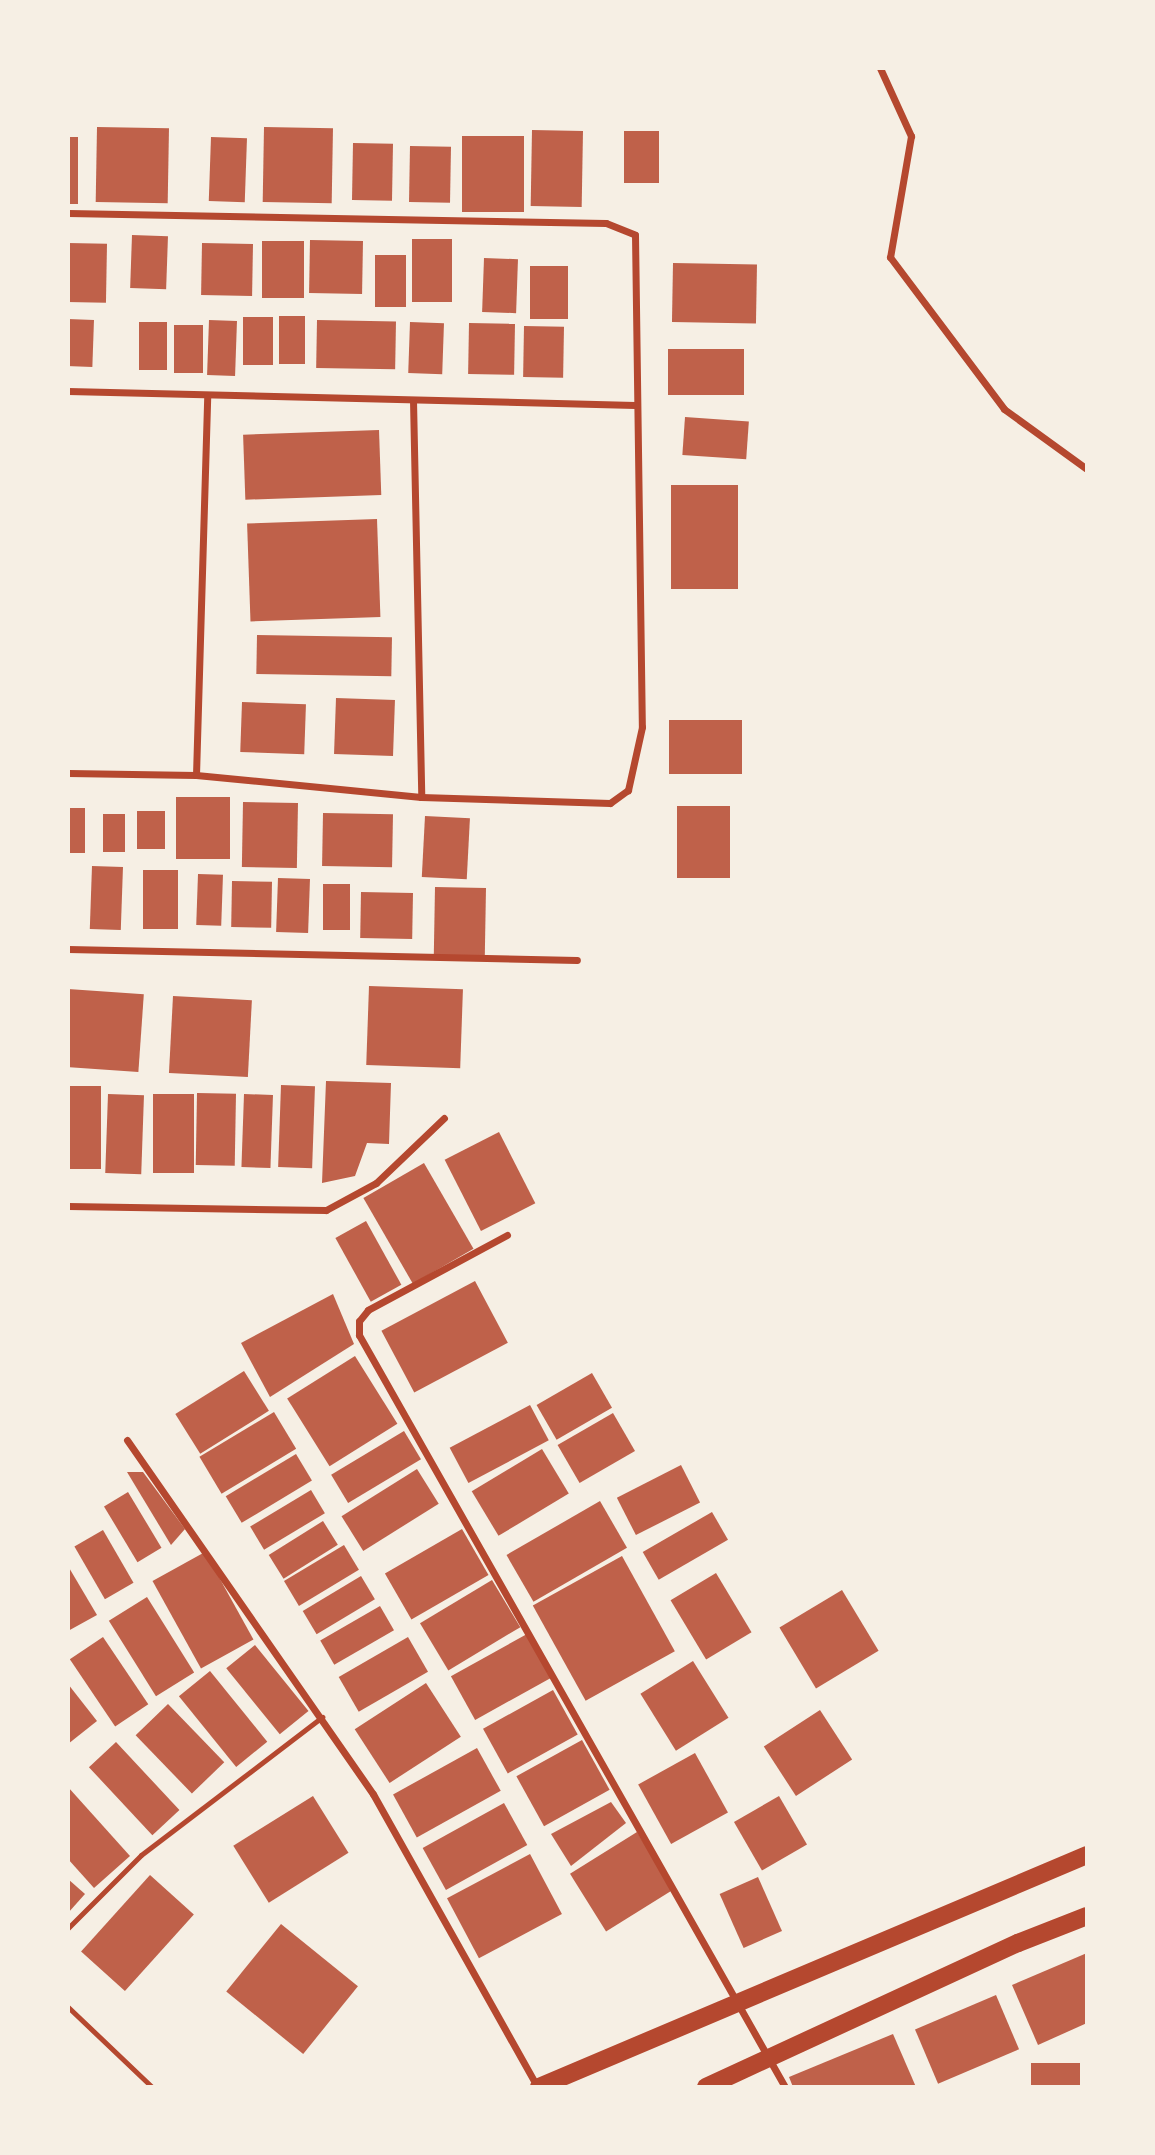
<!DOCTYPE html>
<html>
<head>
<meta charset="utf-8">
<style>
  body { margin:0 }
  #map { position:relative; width:1155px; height:2155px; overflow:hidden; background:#f6efe4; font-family:"Alegreya Sans",sans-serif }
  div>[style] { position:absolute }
  .building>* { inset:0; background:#bf614a; transform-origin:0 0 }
  .service>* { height:5px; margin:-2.5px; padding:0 2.5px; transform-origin:2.5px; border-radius:2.5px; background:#b5482f }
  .minor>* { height:7px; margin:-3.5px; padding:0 3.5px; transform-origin:3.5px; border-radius:3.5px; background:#b5482f }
  .primary>* { height:18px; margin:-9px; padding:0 9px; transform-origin:9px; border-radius:9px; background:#b5482f }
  span { translate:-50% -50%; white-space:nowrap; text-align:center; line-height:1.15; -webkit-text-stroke:5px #f6efe4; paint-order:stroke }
  .frame { position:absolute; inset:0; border:70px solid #f6efe4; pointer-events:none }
</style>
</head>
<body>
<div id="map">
  <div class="building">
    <div style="left:97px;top:127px;width:72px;height:75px;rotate:1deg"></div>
    <div style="left:264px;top:127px;width:69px;height:75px;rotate:1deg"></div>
    <div style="left:532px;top:130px;width:51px;height:76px;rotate:1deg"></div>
    <div style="left:624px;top:131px;width:35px;height:52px"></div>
    <div style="left:462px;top:136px;width:62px;height:76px"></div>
    <div style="left:68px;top:137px;width:10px;height:67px"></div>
    <div style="left:211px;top:137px;width:36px;height:64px;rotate:2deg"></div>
    <div style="left:353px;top:143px;width:40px;height:57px;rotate:1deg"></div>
    <div style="left:410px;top:146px;width:41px;height:56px;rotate:1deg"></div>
    <div style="left:132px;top:235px;width:36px;height:53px;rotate:2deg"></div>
    <div style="left:412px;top:239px;width:40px;height:63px"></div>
    <div style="left:310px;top:240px;width:53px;height:53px;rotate:1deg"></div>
    <div style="left:262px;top:241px;width:42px;height:57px"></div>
    <div style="left:68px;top:243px;width:39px;height:59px;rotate:1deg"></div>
    <div style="left:202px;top:243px;width:51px;height:52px;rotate:1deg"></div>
    <div style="left:375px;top:255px;width:31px;height:52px"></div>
    <div style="left:484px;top:258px;width:34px;height:54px;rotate:2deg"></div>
    <div style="left:673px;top:263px;width:84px;height:59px;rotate:1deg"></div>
    <div style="left:530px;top:266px;width:38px;height:53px"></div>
    <div style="left:279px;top:316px;width:26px;height:48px"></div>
    <div style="left:243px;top:317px;width:30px;height:48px"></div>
    <div style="left:68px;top:319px;width:26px;height:47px;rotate:2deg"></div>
    <div style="left:209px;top:320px;width:28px;height:55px;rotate:2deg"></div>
    <div style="left:317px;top:320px;width:79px;height:48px;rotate:1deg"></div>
    <div style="left:139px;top:322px;width:28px;height:48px"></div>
    <div style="left:410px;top:322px;width:34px;height:51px;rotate:2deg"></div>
    <div style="left:469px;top:323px;width:46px;height:51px;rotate:1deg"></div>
    <div style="left:174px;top:325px;width:29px;height:48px"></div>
    <div style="left:524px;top:326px;width:40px;height:51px;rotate:1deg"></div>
    <div style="left:668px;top:349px;width:76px;height:46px"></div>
    <div style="left:685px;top:417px;width:64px;height:38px;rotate:4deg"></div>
    <div style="left:379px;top:430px;width:65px;height:136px;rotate:88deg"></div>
    <div style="left:671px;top:485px;width:67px;height:104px"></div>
    <div style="left:377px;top:519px;width:98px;height:130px;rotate:88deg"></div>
    <div style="left:257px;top:635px;width:135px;height:39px;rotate:1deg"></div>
    <div style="left:336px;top:698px;width:59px;height:56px;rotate:2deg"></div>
    <div style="left:242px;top:702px;width:64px;height:50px;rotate:2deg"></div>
    <div style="left:669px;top:720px;width:73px;height:54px"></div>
    <div style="left:176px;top:797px;width:54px;height:62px"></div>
    <div style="left:243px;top:802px;width:55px;height:65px;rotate:1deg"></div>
    <div style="left:677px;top:806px;width:53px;height:72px"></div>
    <div style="left:68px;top:808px;width:17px;height:45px"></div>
    <div style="left:137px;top:811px;width:28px;height:38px"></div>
    <div style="left:323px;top:813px;width:70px;height:53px;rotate:1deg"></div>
    <div style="left:103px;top:814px;width:22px;height:38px"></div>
    <div style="left:425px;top:816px;width:45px;height:61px;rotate:3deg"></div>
    <div style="left:92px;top:866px;width:31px;height:63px;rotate:2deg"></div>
    <div style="left:143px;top:870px;width:35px;height:59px"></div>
    <div style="left:198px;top:874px;width:25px;height:51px;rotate:2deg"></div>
    <div style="left:278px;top:878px;width:32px;height:54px;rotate:2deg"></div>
    <div style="left:232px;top:881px;width:40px;height:46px;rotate:1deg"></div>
    <div style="left:323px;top:884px;width:27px;height:46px"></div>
    <div style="left:435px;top:887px;width:51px;height:69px;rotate:1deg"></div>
    <div style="left:361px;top:892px;width:52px;height:46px;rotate:1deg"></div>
    <div style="left:369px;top:986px;width:94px;height:79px;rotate:2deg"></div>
    <div style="left:68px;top:989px;width:76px;height:78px;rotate:4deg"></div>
    <div style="left:173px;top:996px;width:79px;height:77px;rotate:3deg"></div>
    <div style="clip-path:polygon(326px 1081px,391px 1083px,389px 1144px,367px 1143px,355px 1176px,322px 1183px)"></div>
    <div style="left:281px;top:1085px;width:34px;height:82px;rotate:2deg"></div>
    <div style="left:68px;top:1086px;width:33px;height:83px"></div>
    <div style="left:197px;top:1093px;width:39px;height:72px;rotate:1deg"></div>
    <div style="left:108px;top:1094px;width:36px;height:79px;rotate:2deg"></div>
    <div style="left:153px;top:1094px;width:41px;height:79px"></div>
    <div style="left:244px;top:1094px;width:29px;height:73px;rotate:2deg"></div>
    <div style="left:499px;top:1132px;width:80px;height:61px;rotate:63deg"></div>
    <div style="left:424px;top:1163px;width:99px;height:70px;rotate:60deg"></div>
    <div style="left:366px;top:1221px;width:73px;height:35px;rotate:61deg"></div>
    <div style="left:475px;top:1281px;width:70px;height:106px;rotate:62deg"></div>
    <div style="clip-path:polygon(333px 1294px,354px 1344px,270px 1397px,241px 1343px)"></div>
    <div style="left:355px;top:1356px;width:80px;height:80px;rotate:58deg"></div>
    <div style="left:244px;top:1371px;width:47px;height:81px;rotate:58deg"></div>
    <div style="left:592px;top:1373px;width:40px;height:64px;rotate:60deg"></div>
    <div style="left:530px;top:1405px;width:40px;height:91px;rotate:62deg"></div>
    <div style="left:274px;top:1412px;width:43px;height:87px;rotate:59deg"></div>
    <div style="left:613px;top:1413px;width:44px;height:64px;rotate:60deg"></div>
    <div style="left:404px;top:1431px;width:33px;height:85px;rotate:59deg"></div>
    <div style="left:542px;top:1449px;width:52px;height:82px;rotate:59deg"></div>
    <div style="left:296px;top:1454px;width:31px;height:82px;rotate:59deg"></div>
    <div style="left:681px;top:1465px;width:42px;height:72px;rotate:63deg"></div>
    <div style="left:417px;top:1469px;width:41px;height:89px;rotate:58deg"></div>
    <div style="clip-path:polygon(127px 1472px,143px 1472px,185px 1529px,171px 1545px)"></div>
    <div style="left:311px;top:1490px;width:27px;height:71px;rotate:59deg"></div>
    <div style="left:128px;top:1492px;width:65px;height:28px;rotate:59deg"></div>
    <div style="left:600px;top:1501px;width:54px;height:108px;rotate:60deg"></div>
    <div style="left:712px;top:1512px;width:32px;height:80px;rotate:60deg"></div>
    <div style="left:323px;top:1521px;width:28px;height:64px;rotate:58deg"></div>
    <div style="left:462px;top:1529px;width:53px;height:89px;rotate:60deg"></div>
    <div style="left:103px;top:1530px;width:61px;height:33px;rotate:60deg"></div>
    <div style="left:344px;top:1545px;width:29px;height:70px;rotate:59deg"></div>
    <div style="left:205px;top:1552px;width:100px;height:60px;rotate:61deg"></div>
    <div style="left:622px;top:1556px;width:109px;height:102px;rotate:61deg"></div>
    <div style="clip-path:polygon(68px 1566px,97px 1615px,68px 1631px)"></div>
    <div style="left:716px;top:1573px;width:69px;height:53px;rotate:59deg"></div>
    <div style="left:361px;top:1576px;width:27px;height:68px;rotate:59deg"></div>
    <div style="left:492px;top:1580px;width:55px;height:84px;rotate:59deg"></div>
    <div style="left:842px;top:1590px;width:71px;height:73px;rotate:59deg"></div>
    <div style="left:147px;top:1597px;width:89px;height:45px;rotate:58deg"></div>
    <div style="left:380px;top:1606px;width:28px;height:69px;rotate:60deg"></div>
    <div style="left:527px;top:1634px;width:50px;height:87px;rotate:61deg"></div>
    <div style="left:103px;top:1637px;width:81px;height:40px;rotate:56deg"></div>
    <div style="left:408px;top:1637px;width:40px;height:80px;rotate:60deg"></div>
    <div style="left:255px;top:1645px;width:85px;height:37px;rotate:51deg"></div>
    <div style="left:693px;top:1661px;width:67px;height:62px;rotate:58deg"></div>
    <div style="left:210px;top:1671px;width:91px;height:40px;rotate:51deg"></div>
    <div style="left:426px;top:1683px;width:64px;height:85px;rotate:57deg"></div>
    <div style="clip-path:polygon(68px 1684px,97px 1721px,68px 1744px)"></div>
    <div style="left:553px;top:1690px;width:51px;height:80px;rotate:61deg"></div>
    <div style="left:168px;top:1704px;width:81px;height:45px;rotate:46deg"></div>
    <div style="left:820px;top:1710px;width:59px;height:67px;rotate:57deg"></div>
    <div style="left:582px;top:1740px;width:57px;height:75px;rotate:61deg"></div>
    <div style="left:116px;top:1742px;width:93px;height:37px;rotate:47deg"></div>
    <div style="left:477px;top:1748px;width:49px;height:96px;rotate:61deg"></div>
    <div style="left:695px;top:1753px;width:68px;height:65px;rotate:61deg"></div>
    <div style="clip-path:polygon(68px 1787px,130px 1856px,94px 1888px,68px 1859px)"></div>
    <div style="left:313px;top:1796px;width:67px;height:94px;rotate:58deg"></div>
    <div style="left:779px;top:1796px;width:56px;height:52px;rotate:60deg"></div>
    <div style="clip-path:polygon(611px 1802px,626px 1823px,571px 1866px,551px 1834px)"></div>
    <div style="left:504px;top:1803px;width:48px;height:93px;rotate:61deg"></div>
    <div style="left:637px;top:1832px;width:68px;height:79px;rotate:58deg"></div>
    <div style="left:530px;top:1854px;width:68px;height:94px;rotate:62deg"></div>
    <div style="left:150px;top:1875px;width:59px;height:103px;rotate:42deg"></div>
    <div style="left:758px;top:1877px;width:59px;height:42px;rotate:66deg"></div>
    <div style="clip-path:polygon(68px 1879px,85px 1894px,68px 1913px)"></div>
    <div style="left:281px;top:1924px;width:99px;height:87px;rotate:39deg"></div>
    <div style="clip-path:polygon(1087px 1953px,1087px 2023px,1038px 2045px,1012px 1985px)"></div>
    <div style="left:996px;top:1995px;width:59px;height:88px;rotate:67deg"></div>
    <div style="clip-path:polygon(893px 2034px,916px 2087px,793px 2087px,789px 2077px)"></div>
    <div style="left:1031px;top:2063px;width:49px;height:24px"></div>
  </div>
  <div class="service">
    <div style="left:68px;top:1928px;width:103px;rotate:-45deg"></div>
    <div style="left:141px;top:1855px;width:228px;rotate:-37.3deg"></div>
    <div style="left:68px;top:2007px;width:116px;rotate:43.6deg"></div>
  </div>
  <div class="minor">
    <div style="left:880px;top:68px;width:75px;rotate:65.5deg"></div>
    <div style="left:911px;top:136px;width:123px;rotate:99.8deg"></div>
    <div style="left:890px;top:257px;width:190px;rotate:53.1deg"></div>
    <div style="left:1004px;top:409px;width:102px;rotate:35.9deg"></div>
    <div style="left:68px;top:213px;width:538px;rotate:1.06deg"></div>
    <div style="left:606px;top:223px;width:31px;rotate:22deg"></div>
    <div style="left:635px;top:235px;width:492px;rotate:89.2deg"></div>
    <div style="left:642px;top:727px;width:65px;rotate:102.5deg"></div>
    <div style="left:628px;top:790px;width:22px;rotate:144deg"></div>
    <div style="left:610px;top:803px;width:189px;rotate:-178.2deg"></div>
    <div style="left:421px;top:797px;width:226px;rotate:-174.4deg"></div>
    <div style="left:196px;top:775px;width:128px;rotate:-179.1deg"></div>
    <div style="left:68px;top:391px;width:567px;rotate:1.41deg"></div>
    <div style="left:413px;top:400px;width:397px;rotate:88.8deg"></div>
    <div style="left:196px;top:775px;width:380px;rotate:-88.3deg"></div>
    <div style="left:68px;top:949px;width:509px;rotate:1.24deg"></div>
    <div style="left:68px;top:1206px;width:258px;rotate:0.9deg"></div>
    <div style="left:326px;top:1210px;width:57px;rotate:-28.4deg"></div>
    <div style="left:376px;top:1183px;width:94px;rotate:-43.7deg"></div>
    <div style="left:507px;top:1235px;width:158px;rotate:151.7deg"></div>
    <div style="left:368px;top:1310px;width:14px;rotate:129deg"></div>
    <div style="left:359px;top:1321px;width:14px;rotate:90deg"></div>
    <div style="left:359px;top:1335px;width:864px;rotate:60.47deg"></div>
    <div style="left:127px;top:1440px;width:431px;rotate:55.2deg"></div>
    <div style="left:373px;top:1794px;width:335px;rotate:60.7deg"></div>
  </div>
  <div class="primary">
    <div style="left:539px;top:2087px;width:595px;rotate:-22.95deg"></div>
    <div style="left:706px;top:2087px;width:344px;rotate:-24.8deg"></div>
    <div style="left:1018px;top:1943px;width:74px;rotate:-21.4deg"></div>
  </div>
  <div class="frame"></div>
</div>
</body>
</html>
